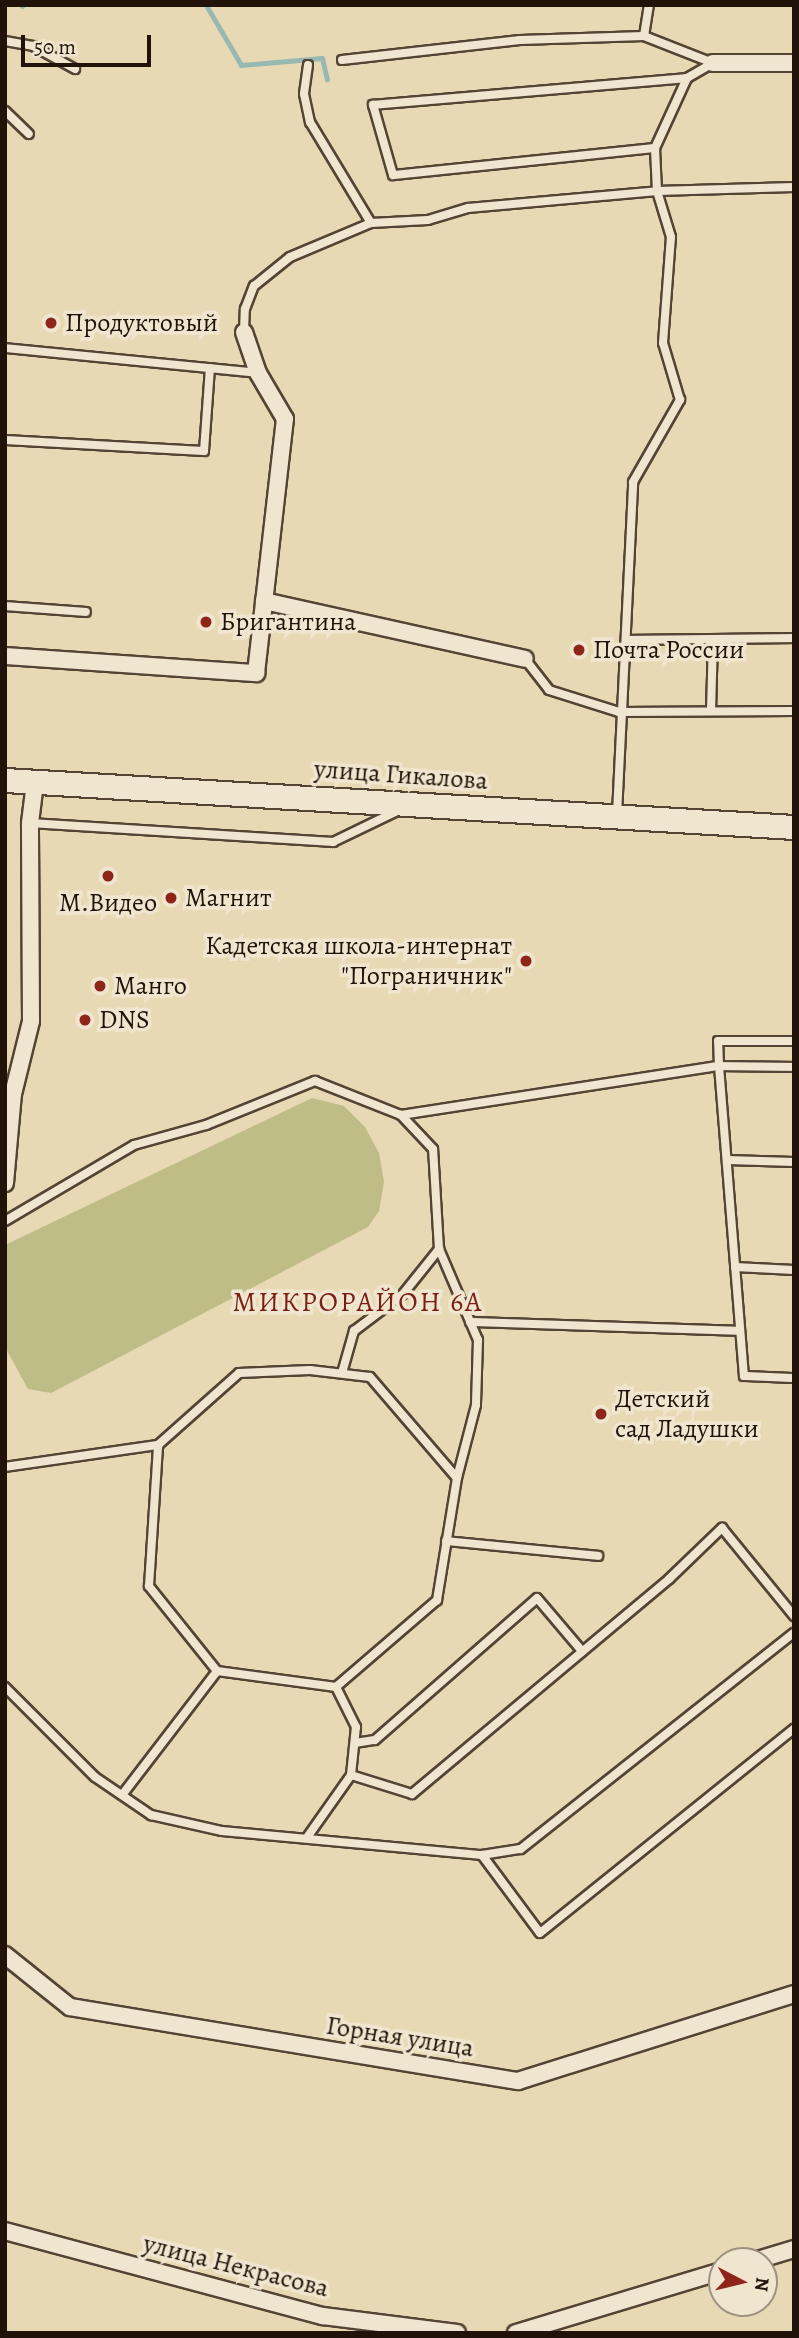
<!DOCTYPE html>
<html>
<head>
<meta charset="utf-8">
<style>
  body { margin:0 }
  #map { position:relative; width:799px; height:2338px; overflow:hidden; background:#e8d9b5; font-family:Alegreya,serif }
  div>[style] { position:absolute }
  .green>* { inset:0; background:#bebd88 }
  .stream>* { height:5px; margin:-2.5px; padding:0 2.5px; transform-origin:2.5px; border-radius:2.5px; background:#98b9b2 }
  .roads { filter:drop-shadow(2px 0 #534434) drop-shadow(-2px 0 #534434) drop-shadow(0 2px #534434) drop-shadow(0 -2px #534434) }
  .lane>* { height:8px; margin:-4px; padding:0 4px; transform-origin:4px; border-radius:4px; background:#f0e6cf }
  .street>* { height:16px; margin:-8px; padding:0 8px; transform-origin:8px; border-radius:8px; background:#f0e6cf }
  .secondary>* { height:23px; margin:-11.5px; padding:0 11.5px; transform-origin:11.5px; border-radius:11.5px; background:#f0e6cf }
  .dots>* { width:19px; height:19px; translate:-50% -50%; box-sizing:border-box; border:4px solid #f0e6cf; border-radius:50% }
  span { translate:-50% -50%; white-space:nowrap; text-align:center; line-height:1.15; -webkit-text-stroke:7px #f0e6cf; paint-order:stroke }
  .poi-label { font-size:26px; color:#211309 }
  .left { translate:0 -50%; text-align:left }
  .right { translate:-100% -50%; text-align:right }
  .street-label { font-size:26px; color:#211309 }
  .neighbourhood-label { font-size:28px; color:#7a1f14; letter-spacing:2px }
  .frame { position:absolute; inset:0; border:7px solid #211309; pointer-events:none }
  .north { position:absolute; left:708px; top:2247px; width:70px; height:70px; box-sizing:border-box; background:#f0e6cf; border:2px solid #9d9280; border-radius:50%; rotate:97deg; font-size:19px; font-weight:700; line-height:28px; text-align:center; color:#211309 }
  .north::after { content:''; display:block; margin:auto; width:24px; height:32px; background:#8f2418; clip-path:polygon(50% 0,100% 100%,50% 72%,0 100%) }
  .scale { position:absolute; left:21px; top:35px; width:130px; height:32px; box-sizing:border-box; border:4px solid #211309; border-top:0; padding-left:9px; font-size:21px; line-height:24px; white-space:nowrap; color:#211309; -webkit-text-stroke:5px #f0e6cf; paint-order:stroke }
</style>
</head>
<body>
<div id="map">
  <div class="green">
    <div style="clip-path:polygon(312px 1098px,344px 1106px,365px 1127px,379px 1153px,384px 1182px,379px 1211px,368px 1227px,51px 1393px,28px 1389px,5px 1347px,5px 1245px)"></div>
  </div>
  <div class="stream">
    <div style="left:206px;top:5px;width:69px;rotate:59.7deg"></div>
    <div style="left:241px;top:65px;width:81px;rotate:-4.9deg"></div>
    <div style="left:322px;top:58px;width:22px;rotate:77deg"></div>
    <div style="left:22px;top:6px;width:1px;rotate:-90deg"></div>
  </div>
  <div class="roads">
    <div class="lane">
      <div style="left:644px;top:36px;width:31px;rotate:-81deg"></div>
      <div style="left:5px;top:41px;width:28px;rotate:10deg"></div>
      <div style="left:33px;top:46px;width:48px;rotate:28.7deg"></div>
      <div style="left:342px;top:60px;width:179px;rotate:-6.4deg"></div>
      <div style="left:520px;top:40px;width:124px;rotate:-1.8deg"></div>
      <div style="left:644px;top:36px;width:74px;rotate:21.4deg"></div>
      <div style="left:308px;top:65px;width:29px;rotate:98deg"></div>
      <div style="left:304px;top:94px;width:29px;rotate:78deg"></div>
      <div style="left:310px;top:122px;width:118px;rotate:58.9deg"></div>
      <div style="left:5px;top:111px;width:33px;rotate:44deg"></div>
      <div style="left:655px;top:148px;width:263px;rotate:174.1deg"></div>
      <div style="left:393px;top:175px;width:73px;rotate:-105.9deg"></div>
      <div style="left:373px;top:105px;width:315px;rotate:-4.9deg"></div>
      <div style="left:244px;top:332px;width:23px;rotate:-88deg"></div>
      <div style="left:245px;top:309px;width:25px;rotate:-69deg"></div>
      <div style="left:254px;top:286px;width:46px;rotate:-38.9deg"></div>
      <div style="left:290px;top:257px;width:88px;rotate:-22.8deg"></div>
      <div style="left:371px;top:223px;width:57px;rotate:-3deg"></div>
      <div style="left:428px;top:220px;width:42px;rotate:-16.7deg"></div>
      <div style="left:468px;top:208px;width:190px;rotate:-5.1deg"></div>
      <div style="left:657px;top:191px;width:137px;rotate:-1.7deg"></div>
      <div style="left:5px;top:348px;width:254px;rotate:5.6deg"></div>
      <div style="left:5px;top:440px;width:199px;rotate:3.2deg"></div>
      <div style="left:204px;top:451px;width:83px;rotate:-85.9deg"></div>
      <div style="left:5px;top:606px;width:81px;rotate:4.2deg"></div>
      <div style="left:627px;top:640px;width:167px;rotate:-0.7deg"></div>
      <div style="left:525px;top:659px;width:39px;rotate:52deg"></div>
      <div style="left:549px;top:690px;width:73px;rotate:17.4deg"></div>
      <div style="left:619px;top:712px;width:175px;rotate:-0.3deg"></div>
      <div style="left:711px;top:711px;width:72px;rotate:-88.4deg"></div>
      <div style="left:617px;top:814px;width:332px;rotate:-87.2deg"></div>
      <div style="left:633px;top:482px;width:95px;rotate:-60.2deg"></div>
      <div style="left:680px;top:400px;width:59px;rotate:-106.6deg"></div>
      <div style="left:663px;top:343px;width:106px;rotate:-85.7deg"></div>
      <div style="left:671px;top:237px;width:48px;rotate:-106.9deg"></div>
      <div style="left:657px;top:191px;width:43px;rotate:-92.7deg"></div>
      <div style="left:655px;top:148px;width:77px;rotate:-65.4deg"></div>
      <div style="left:687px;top:78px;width:30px;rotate:-30deg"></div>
      <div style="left:30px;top:823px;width:304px;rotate:3.6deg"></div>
      <div style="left:333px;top:842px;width:71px;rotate:-25.8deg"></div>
      <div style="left:794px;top:1067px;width:75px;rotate:-179.2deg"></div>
      <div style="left:719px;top:1066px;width:311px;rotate:85.4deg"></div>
      <div style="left:744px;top:1376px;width:50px;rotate:2.3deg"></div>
      <div style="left:727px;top:1160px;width:67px;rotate:1.7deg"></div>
      <div style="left:5px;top:1221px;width:150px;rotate:-30.5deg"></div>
      <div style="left:134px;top:1145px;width:75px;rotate:-15.5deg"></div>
      <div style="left:206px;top:1125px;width:118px;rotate:-22deg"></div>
      <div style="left:315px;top:1081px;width:92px;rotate:21.6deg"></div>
      <div style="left:401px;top:1115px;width:322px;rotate:-8.8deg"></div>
      <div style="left:719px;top:1066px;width:25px;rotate:-92deg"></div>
      <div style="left:718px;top:1041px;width:76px"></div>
      <div style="left:439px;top:1249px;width:99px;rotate:66.8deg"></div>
      <div style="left:478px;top:1340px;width:65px;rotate:91.8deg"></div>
      <div style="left:476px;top:1405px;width:75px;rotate:104.6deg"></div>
      <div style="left:735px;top:1267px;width:59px;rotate:2.9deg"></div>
      <div style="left:470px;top:1322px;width:270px;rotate:1.9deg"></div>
      <div style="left:342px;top:1373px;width:44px;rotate:-74.1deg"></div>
      <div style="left:354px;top:1331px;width:61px;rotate:-37.1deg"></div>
      <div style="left:403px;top:1294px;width:58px;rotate:-51.3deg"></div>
      <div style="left:439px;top:1249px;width:100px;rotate:-93.4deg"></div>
      <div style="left:433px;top:1149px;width:47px;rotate:-133.3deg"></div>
      <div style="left:5px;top:1467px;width:155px;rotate:-8.2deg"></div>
      <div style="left:158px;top:1445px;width:108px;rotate:-41.6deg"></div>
      <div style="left:239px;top:1373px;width:71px;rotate:-2.4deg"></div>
      <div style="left:310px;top:1370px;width:60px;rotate:6.7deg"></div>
      <div style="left:370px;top:1377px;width:133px;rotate:49.3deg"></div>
      <div style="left:457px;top:1478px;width:124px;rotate:99.3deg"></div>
      <div style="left:437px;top:1600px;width:133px;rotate:139.3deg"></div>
      <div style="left:336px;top:1687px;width:120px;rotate:-172.3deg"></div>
      <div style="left:217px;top:1671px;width:109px;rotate:-128.7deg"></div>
      <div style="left:149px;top:1586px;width:141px;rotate:-86.3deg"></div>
      <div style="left:446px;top:1541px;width:153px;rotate:5.6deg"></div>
      <div style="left:5px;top:1687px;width:127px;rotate:45deg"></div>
      <div style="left:95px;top:1777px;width:68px;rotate:34.2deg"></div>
      <div style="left:151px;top:1815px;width:73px;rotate:12.7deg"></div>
      <div style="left:222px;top:1831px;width:261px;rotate:5.3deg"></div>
      <div style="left:482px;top:1855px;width:39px;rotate:-9deg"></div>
      <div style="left:521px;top:1849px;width:348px;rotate:-38.4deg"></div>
      <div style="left:355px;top:1743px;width:20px;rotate:-9deg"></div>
      <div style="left:375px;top:1740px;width:215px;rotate:-41.2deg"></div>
      <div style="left:537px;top:1598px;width:70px;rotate:49.7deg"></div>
      <div style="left:351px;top:1775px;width:64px;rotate:17.3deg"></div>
      <div style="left:412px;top:1794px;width:335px;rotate:-39.9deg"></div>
      <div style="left:669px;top:1579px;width:74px;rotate:-43.9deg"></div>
      <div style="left:722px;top:1528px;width:114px;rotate:50.7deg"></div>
      <div style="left:122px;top:1795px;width:156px;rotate:-52.5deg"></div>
      <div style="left:308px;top:1836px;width:75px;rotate:-54.8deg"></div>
      <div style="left:351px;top:1775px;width:48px;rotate:-84.1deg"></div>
      <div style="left:356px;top:1727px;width:45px;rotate:-116.6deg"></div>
      <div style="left:482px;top:1855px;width:97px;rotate:53.4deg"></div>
      <div style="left:540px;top:1933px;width:326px;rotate:-38.8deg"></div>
    </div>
    <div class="street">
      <div style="left:713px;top:63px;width:81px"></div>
      <div style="left:264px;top:601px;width:267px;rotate:12.5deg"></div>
      <div style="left:5px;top:656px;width:252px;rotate:3.9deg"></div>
      <div style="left:256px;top:673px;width:256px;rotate:-83.5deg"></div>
      <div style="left:285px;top:419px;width:53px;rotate:-120.4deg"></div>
      <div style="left:258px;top:373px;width:43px;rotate:-108.9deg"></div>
      <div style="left:5px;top:1183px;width:89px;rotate:-84.9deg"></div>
      <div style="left:13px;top:1094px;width:75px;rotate:-76.1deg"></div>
      <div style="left:31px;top:1021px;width:198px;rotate:-90.3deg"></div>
      <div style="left:30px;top:823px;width:40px;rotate:-82.9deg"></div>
      <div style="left:5px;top:1955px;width:83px;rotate:38.7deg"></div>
      <div style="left:70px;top:2007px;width:454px;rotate:9.4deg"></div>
      <div style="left:518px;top:2081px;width:289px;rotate:-17.5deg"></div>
      <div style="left:5px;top:2231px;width:329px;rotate:15deg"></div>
      <div style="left:323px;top:2316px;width:135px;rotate:7.2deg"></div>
      <div style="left:754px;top:2261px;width:42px;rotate:-16.7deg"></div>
      <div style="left:516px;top:2333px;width:215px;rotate:-16.8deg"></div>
    </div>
    <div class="secondary">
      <div style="left:5px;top:780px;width:790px;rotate:3.41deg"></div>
    </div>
  </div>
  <div class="dots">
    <div style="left:51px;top:323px;background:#8f2418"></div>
    <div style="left:206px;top:622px;background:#8f2418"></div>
    <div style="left:579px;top:650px;background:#8f2418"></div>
    <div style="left:108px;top:876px;background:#8f2418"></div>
    <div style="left:171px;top:898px;background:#8f2418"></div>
    <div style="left:526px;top:961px;background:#8f2418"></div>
    <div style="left:100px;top:986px;background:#8f2418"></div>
    <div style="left:85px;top:1020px;background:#8f2418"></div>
    <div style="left:601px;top:1414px;background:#8f2418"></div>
  </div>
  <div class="poi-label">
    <span class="left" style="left:65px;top:323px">Продуктовый</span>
    <span class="left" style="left:220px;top:622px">Бригантина</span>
    <span class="left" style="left:593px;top:650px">Почта России</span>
    <span class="left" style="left:185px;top:898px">Магнит</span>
    <span style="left:108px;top:903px">М.Видео</span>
    <span class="right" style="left:512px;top:961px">Кадетская школа-интернат<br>"Пограничник"</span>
    <span class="left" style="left:114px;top:986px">Манго</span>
    <span class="left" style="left:99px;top:1020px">DNS</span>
    <span class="left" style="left:615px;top:1414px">Детский<br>сад Ладушки</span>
  </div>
  <div class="street-label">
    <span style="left:401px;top:775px;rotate:4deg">улица Гикалова</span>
    <span style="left:400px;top:2037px;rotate:9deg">Горная улица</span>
    <span style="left:236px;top:2266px;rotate:14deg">улица Некрасова</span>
  </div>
  <div class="neighbourhood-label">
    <span style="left:358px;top:1302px">МИКРОРАЙОН 6А</span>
  </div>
  <div class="frame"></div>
  <div class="north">N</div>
  <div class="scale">50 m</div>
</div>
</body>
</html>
